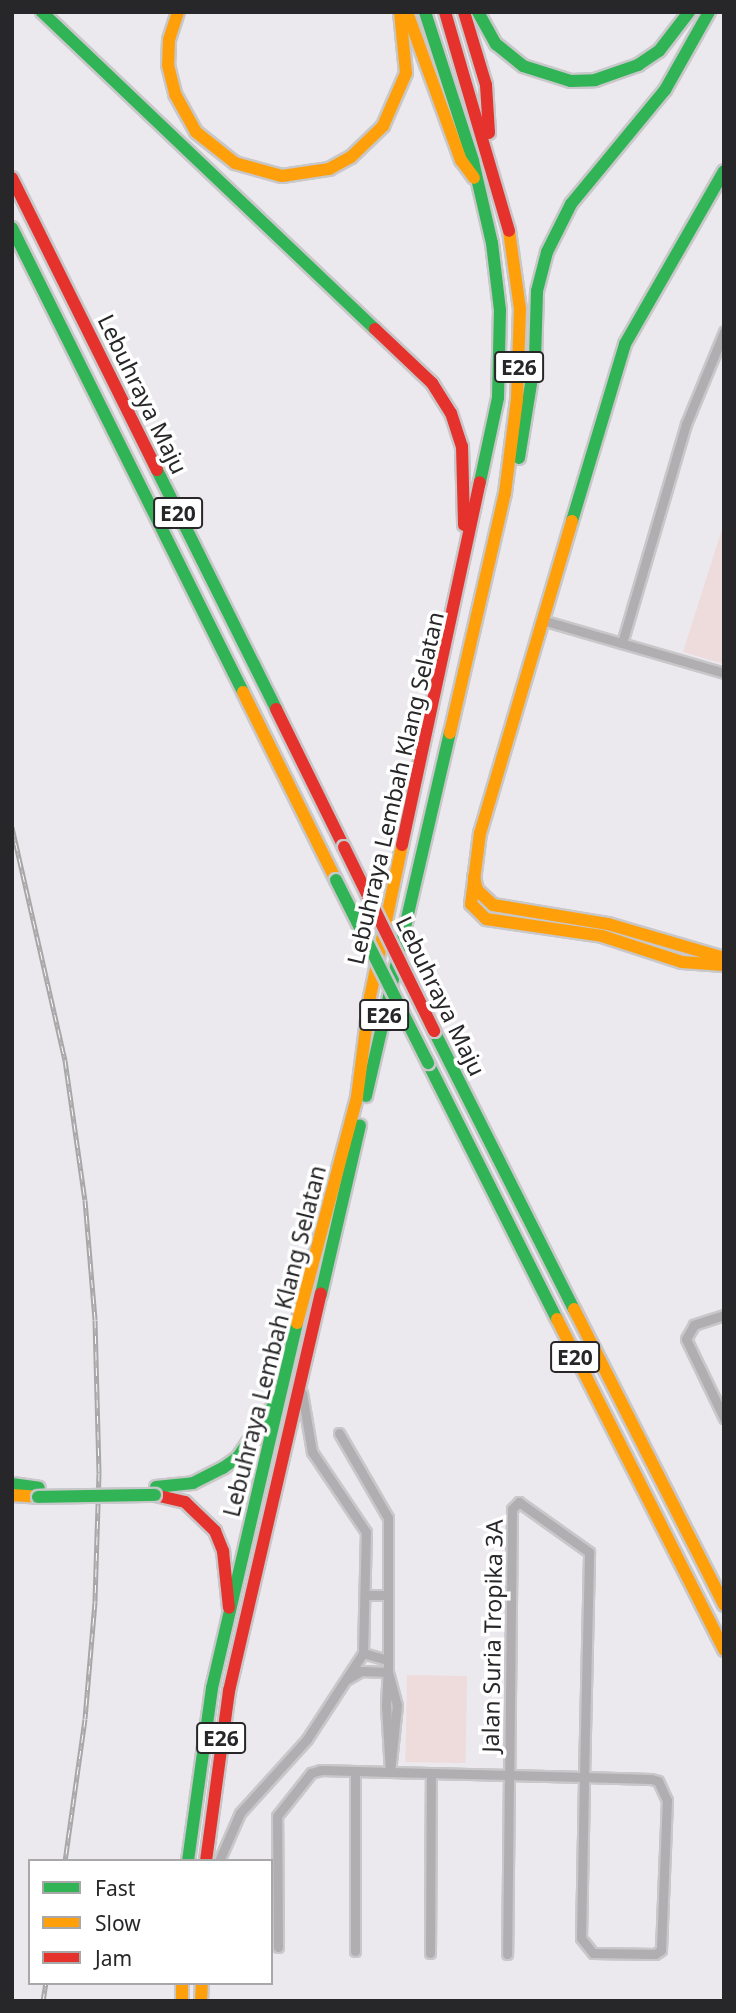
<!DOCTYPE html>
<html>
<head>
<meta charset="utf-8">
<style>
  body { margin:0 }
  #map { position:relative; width:736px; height:2013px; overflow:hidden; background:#ebe9ed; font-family:"Noto Sans",sans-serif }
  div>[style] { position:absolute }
  .green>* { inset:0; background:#eedbdc; transform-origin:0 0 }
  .roads { filter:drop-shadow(2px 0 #c8c7c9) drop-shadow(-2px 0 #c8c7c9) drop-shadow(0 2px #c8c7c9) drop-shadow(0 -2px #c8c7c9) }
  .street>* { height:9px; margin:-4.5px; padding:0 4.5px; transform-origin:4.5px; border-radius:4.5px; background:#b0aeb0 }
  .fast>* { height:12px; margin:-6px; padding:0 6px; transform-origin:6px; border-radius:6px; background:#30b455 }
  .slow>* { height:12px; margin:-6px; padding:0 6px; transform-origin:6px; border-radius:6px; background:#ff9f0a }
  .jam>* { height:12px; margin:-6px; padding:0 6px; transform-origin:6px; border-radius:6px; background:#e5322d }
  .rail>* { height:5px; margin-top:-2.5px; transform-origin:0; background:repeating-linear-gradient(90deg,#fff 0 8px,#a8a7a8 0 16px); box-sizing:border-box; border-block:2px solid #a8a7a8 }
  .bridges { filter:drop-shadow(2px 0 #c8c7c9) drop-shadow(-2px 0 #c8c7c9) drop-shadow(0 2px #c8c7c9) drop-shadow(0 -2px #c8c7c9) }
  .fast-bridge>* { height:12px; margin:-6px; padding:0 6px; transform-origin:6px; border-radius:6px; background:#30b455 }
  .jam-bridge>* { height:12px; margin:-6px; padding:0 6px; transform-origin:6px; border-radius:6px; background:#e5322d }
  span { translate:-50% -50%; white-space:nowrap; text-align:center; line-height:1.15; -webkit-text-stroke:7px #fff; paint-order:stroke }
  .shield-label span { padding:2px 5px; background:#fff; border:2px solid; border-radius:5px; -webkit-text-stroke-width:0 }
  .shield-label { font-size:21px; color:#272628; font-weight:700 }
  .street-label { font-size:23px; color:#272628 }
  .frame { position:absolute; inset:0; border:14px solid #272628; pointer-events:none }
  .legend { position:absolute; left:28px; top:1859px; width:245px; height:126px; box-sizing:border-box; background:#fff; border:2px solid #a9a8a9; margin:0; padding:9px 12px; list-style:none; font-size:21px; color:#272628 }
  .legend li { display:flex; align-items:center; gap:14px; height:35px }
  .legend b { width:35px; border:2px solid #a9a8a9 }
</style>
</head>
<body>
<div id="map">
  <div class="green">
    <div style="clip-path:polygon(724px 523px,724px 664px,683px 652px)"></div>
    <div style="left:407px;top:1675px;width:60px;height:87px;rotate:1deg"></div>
  </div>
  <div class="roads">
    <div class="street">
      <div style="left:542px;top:620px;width:190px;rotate:16.2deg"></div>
      <div style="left:622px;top:643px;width:228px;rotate:-73.7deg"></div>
      <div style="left:686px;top:424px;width:100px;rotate:-67.6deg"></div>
      <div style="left:724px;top:1315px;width:32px;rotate:162deg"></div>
      <div style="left:694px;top:1325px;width:16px;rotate:120deg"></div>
      <div style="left:686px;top:1339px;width:88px;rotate:64.3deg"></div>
      <div style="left:339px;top:1433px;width:98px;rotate:60deg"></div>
      <div style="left:388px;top:1518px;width:154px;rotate:90deg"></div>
      <div style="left:388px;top:1672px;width:27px;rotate:-178deg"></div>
      <div style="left:361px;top:1671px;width:16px;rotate:150deg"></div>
      <div style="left:365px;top:1595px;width:23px"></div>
      <div style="left:363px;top:1653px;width:26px;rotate:16deg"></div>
      <div style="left:388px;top:1672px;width:34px;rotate:75deg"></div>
      <div style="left:397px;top:1705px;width:67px;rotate:96deg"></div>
      <div style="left:390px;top:1772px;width:67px;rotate:-93.4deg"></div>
      <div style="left:386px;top:1705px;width:33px;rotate:-87deg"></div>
      <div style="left:355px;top:1771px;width:180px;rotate:90deg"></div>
      <div style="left:219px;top:1861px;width:52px;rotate:-66.4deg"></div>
      <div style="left:240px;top:1813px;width:100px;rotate:-47.8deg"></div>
      <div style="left:307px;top:1739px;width:103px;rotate:-56.9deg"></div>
      <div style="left:363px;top:1653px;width:121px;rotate:-88.6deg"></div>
      <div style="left:366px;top:1532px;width:97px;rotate:-124deg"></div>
      <div style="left:312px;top:1452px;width:60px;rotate:-99.6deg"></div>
      <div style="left:278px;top:1947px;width:131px;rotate:-90.4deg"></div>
      <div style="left:277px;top:1816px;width:55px;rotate:-51.7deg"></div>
      <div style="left:311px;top:1773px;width:10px;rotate:-17deg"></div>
      <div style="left:321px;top:1770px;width:69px;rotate:1.7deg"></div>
      <div style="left:390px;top:1772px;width:119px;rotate:1.4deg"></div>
      <div style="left:509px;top:1775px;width:75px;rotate:1.5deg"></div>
      <div style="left:584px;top:1777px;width:67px;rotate:1.7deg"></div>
      <div style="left:651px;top:1779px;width:7px;rotate:16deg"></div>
      <div style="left:658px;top:1781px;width:21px;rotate:65deg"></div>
      <div style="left:667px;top:1800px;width:150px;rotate:92.3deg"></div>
      <div style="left:661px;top:1950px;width:7px;rotate:146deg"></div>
      <div style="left:655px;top:1954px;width:62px;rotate:-179.1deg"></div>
      <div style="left:593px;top:1953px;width:19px;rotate:-129deg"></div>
      <div style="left:581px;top:1938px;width:161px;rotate:-88.9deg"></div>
      <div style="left:584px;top:1777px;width:225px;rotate:-88.7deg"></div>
      <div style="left:589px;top:1552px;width:86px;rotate:-144.5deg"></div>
      <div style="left:519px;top:1502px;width:10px;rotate:135deg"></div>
      <div style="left:512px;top:1509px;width:266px;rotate:90.6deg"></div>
      <div style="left:509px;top:1775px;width:179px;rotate:90.6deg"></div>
      <div style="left:430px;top:1953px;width:180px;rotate:-89.7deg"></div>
    </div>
    <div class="fast">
      <div style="left:42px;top:12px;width:460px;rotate:43.6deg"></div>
      <div style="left:425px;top:12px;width:157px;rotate:72.1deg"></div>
      <div style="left:473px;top:161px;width:84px;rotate:77deg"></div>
      <div style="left:492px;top:243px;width:67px;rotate:83.2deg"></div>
      <div style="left:500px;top:310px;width:88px;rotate:91.3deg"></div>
      <div style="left:498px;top:398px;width:86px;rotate:102.1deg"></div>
      <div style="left:478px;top:12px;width:37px;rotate:61deg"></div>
      <div style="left:496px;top:44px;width:35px;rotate:39deg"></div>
      <div style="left:523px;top:66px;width:50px;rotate:17.4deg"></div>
      <div style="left:571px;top:81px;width:24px;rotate:-2deg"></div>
      <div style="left:595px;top:80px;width:46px;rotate:-19.2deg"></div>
      <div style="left:638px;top:65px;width:25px;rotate:-34deg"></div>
      <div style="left:659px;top:51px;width:49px;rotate:-52.4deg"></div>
      <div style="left:12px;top:228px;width:518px;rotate:63.53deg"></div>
      <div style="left:519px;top:458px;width:100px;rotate:-80.8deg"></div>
      <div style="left:535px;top:359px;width:68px;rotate:-88.3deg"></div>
      <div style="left:537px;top:291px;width:40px;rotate:-75.6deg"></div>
      <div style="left:547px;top:252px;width:54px;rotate:-63.4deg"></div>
      <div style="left:571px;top:204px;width:148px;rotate:-50.5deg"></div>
      <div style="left:665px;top:90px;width:90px;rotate:-60.6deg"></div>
      <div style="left:157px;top:470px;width:267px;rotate:63.5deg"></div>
      <div style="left:572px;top:521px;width:185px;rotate:-73.3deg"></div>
      <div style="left:625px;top:344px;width:199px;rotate:-60.2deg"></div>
      <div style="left:434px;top:1031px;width:311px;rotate:63.3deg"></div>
      <div style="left:428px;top:1063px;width:287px;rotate:63.3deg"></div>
      <div style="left:366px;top:1096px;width:373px;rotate:-77deg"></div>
      <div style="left:321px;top:1294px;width:173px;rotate:-77deg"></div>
      <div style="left:12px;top:1484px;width:27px;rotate:8deg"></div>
      <div style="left:156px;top:1487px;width:37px;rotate:-6deg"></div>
      <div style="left:193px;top:1483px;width:34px;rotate:-27deg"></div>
      <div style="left:223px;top:1468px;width:19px;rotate:-36deg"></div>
      <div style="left:238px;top:1457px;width:70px;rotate:-55.4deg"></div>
      <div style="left:188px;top:1861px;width:175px;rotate:-82.1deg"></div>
      <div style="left:212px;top:1688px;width:375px;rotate:-76.9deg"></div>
    </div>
    <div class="slow">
      <div style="left:178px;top:12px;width:29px;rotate:108deg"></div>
      <div style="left:169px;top:40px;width:25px;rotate:92deg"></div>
      <div style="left:168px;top:65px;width:30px;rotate:76deg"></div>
      <div style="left:175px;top:94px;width:43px;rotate:61.1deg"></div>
      <div style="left:196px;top:132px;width:50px;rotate:38.5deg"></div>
      <div style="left:235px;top:163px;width:49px;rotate:15.5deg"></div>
      <div style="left:282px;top:176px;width:48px;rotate:-8.5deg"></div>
      <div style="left:329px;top:169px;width:25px;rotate:-29deg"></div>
      <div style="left:351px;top:157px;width:45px;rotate:-44.1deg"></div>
      <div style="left:383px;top:126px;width:58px;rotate:-66.5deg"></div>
      <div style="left:406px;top:73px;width:61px;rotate:-95.6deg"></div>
      <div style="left:407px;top:12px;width:158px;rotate:70deg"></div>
      <div style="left:461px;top:160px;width:22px;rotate:54deg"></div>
      <div style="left:572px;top:521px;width:325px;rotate:106.4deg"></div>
      <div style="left:480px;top:833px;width:72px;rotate:97.2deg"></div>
      <div style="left:471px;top:904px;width:21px;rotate:45deg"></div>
      <div style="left:486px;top:919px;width:117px;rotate:8.3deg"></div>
      <div style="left:602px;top:936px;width:84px;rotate:18deg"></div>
      <div style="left:682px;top:962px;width:42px;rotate:4.1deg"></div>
      <div style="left:243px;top:692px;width:210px;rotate:63.7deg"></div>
      <div style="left:450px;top:733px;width:246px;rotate:-77.1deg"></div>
      <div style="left:505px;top:493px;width:95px;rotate:-82.7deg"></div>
      <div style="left:517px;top:399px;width:90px;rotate:-88.1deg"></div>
      <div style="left:520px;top:309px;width:79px;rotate:-98deg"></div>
      <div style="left:474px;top:877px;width:13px;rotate:77deg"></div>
      <div style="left:477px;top:890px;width:22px;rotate:43deg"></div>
      <div style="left:493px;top:905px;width:117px;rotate:9.4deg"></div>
      <div style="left:608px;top:924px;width:121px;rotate:16.3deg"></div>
      <div style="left:574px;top:1309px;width:332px;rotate:63.1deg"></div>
      <div style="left:557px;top:1319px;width:371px;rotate:63.2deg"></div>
      <div style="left:297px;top:1323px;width:234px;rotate:-75.1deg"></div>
      <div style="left:357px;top:1097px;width:101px;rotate:-82.6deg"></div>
      <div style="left:370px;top:997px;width:155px;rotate:-78.1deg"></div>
      <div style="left:12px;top:1495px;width:26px;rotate:4deg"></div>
      <div style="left:182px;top:1983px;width:18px;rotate:90deg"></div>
      <div style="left:201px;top:2001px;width:18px;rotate:-87deg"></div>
    </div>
    <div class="jam">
      <div style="left:445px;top:12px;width:228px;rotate:73.7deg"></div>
      <div style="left:464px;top:12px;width:76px;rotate:73.2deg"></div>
      <div style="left:486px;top:85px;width:48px;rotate:86.4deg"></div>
      <div style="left:12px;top:178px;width:326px;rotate:63.6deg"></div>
      <div style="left:375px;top:329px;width:79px;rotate:43.5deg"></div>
      <div style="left:432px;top:383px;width:36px;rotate:58deg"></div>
      <div style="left:451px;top:413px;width:35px;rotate:72deg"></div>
      <div style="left:462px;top:446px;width:79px;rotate:88.5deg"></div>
      <div style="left:276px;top:709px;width:154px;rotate:63.8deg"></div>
      <div style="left:402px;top:845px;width:371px;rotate:-77.9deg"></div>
      <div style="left:155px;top:1495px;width:31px;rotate:13deg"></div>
      <div style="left:185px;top:1502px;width:42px;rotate:44deg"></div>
      <div style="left:215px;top:1531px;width:22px;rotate:68deg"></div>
      <div style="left:223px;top:1551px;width:57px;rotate:84deg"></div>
      <div style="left:206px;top:1861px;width:172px;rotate:-82.3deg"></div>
      <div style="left:229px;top:1691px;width:408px;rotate:-77deg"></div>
    </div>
  </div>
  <div class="rail">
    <div style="left:12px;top:827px;width:239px;rotate:77.2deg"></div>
    <div style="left:65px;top:1060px;width:141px;rotate:81.9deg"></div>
    <div style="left:85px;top:1200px;width:120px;rotate:85.2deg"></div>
    <div style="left:95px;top:1320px;width:153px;rotate:88.5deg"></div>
    <div style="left:99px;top:1473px;width:129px;rotate:91.8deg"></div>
    <div style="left:95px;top:1602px;width:117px;rotate:94.9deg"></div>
    <div style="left:85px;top:1719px;width:143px;rotate:98deg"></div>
    <div style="left:43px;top:2001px;width:18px;rotate:-81deg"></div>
  </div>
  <div class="bridges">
    <div class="fast-bridge">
      <div style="left:336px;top:880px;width:205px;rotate:63.3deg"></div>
      <div style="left:38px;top:1497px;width:117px;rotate:-1deg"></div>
    </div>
    <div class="jam-bridge">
      <div style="left:344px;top:847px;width:205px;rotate:63.9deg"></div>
    </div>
  </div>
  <div class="shield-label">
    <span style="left:519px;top:367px">E26</span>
    <span style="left:178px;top:513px">E20</span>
    <span style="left:384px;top:1015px">E26</span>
    <span style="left:575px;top:1357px">E20</span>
    <span style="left:221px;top:1738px">E26</span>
  </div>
  <div class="street-label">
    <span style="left:143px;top:394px;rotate:64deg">Lebuhraya Maju</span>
    <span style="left:395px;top:788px;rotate:-77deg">Lebuhraya Lembah Klang Selatan</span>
    <span style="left:441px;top:996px;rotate:64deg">Lebuhraya Maju</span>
    <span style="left:274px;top:1341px;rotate:-76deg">Lebuhraya Lembah Klang Selatan</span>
    <span style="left:492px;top:1636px;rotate:-89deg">Jalan Suria Tropika 3A</span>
  </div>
  <div class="frame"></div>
  <ul class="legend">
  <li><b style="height:9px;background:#30b455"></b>Fast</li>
  <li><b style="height:9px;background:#ff9f0a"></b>Slow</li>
  <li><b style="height:9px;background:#e5322d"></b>Jam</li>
  </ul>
</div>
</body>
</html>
